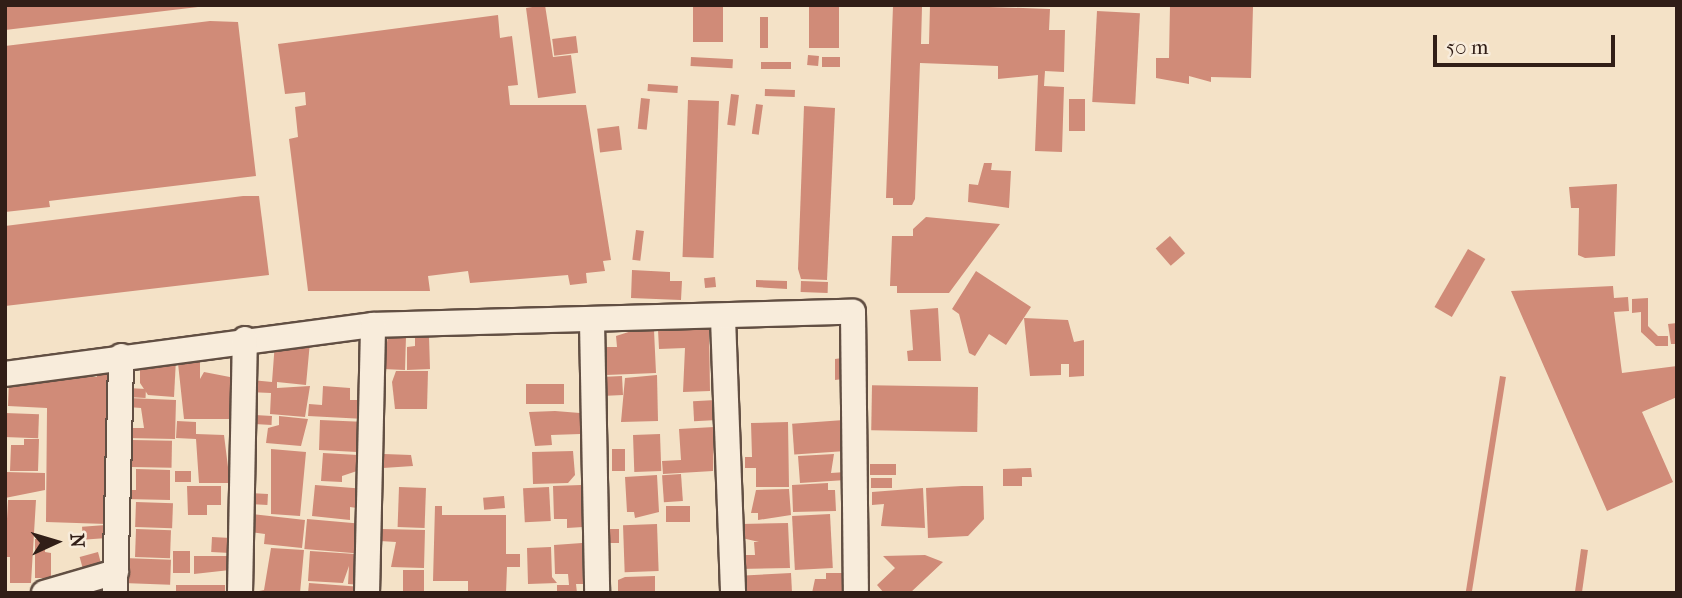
<!DOCTYPE html>
<html>
<head>
<meta charset="utf-8">
<style>
  body { margin:0 }
  #map { position:relative; width:1682px; height:598px; overflow:hidden; background:#f4e2c7; font-family:"IM FELL French Canon",serif }
  div>[style] { position:absolute }
  .building>* { inset:0; background:#d08b78; transform-origin:0 0 }
  .roads { filter:drop-shadow(2px 0 #624f43) drop-shadow(-2px 0 #624f43) drop-shadow(0 2px #624f43) drop-shadow(0 -2px #624f43) }
  .minor>* { height:24px; margin:-12px; padding:0 12px; transform-origin:12px; border-radius:12px; background:#f8ecdb }
  span { translate:-50% -50%; white-space:nowrap; text-align:center; line-height:1.15; -webkit-text-stroke:5px #f8ecdb; paint-order:stroke }
  .frame { position:absolute; inset:0; border:7px solid #311e17; pointer-events:none }
  .north { position:absolute; left:21px; top:507px; width:70px; height:70px; -webkit-text-stroke:5px #f8ecdb; paint-order:stroke; rotate:86deg; font-size:19px; font-weight:700; line-height:28px; text-align:center; color:#311e17 }
  .north::after { content:''; display:block; margin:auto; width:24px; height:32px; background:#311e17; clip-path:polygon(50% 0,100% 100%,50% 72%,0 100%) }
  .scale { position:absolute; left:1433px; top:35px; width:182px; height:32px; box-sizing:border-box; border:4px solid #311e17; border-top:0; padding-left:9px; font-size:21px; line-height:24px; white-space:nowrap; color:#311e17; -webkit-text-stroke:5px #f8ecdb; paint-order:stroke }
</style>
</head>
<body>
<div id="map">
  <div class="building">
    <div style="clip-path:polygon(5px 5px,197px 5px,198px 7px,5px 30px)"></div>
    <div style="clip-path:polygon(545px 5px,553px 57px,571px 55px,576px 93px,538px 98px,526px 8px)"></div>
    <div style="left:693px;top:5px;width:30px;height:37px"></div>
    <div style="left:809px;top:5px;width:30px;height:43px"></div>
    <div style="clip-path:polygon(930px 5px,1050px 9px,1049px 30px,1065px 30px,1064px 72px,1045px 71px,1044px 86px,1064px 87px,1062px 152px,1035px 151px,1038px 75px,998px 79px,998px 66px,920px 63px,915px 199px,912px 205px,893px 205px,893px 198px,886px 198px,893px 6px,922px 7px,921px 44px,929px 44px)"></div>
    <div style="clip-path:polygon(1170px 5px,1253px 7px,1251px 78px,1211px 77px,1211px 82px,1189px 76px,1189px 84px,1156px 78px,1156px 58px,1169px 58px)"></div>
    <div style="left:1097px;top:11px;width:43px;height:91px;rotate:3deg"></div>
    <div style="clip-path:polygon(498px 15px,500px 38px,512px 36px,518px 85px,508px 86px,510px 105px,586px 105px,611px 260px,603px 261px,605px 271px,586px 273px,587px 283px,570px 285px,568px 275px,470px 283px,468px 271px,428px 276px,430px 291px,308px 291px,289px 139px,298px 137px,295px 107px,306px 105px,305px 92px,285px 94px,278px 44px)"></div>
    <div style="left:760px;top:17px;width:8px;height:31px"></div>
    <div style="clip-path:polygon(210px 21px,238px 22px,256px 176px,49px 201px,50px 207px,5px 212px,5px 46px)"></div>
    <div style="left:576px;top:36px;width:17px;height:24px;rotate:83deg"></div>
    <div style="left:808px;top:55px;width:11px;height:10px;rotate:5deg"></div>
    <div style="left:691px;top:57px;width:42px;height:9px;rotate:3deg"></div>
    <div style="left:822px;top:57px;width:18px;height:10px"></div>
    <div style="left:761px;top:62px;width:30px;height:7px"></div>
    <div style="left:648px;top:84px;width:30px;height:7px;rotate:4deg"></div>
    <div style="left:765px;top:89px;width:30px;height:7px;rotate:2deg"></div>
    <div style="left:731px;top:94px;width:8px;height:31px;rotate:7deg"></div>
    <div style="left:641px;top:98px;width:9px;height:31px;rotate:6deg"></div>
    <div style="left:1069px;top:99px;width:16px;height:32px"></div>
    <div style="left:688px;top:100px;width:31px;height:157px;rotate:2deg"></div>
    <div style="left:756px;top:104px;width:7px;height:30px;rotate:8deg"></div>
    <div style="clip-path:polygon(804px 106px,835px 108px,827px 280px,801px 279px,798px 269px)"></div>
    <div style="left:619px;top:126px;width:24px;height:22px;rotate:83deg"></div>
    <div style="clip-path:polygon(984px 163px,992px 163px,991px 170px,1011px 171px,1009px 208px,968px 202px,969px 184px,978px 185px)"></div>
    <div style="clip-path:polygon(1617px 184px,1615px 256px,1585px 258px,1578px 255px,1579px 208px,1571px 208px,1569px 187px)"></div>
    <div style="clip-path:polygon(243px 196px,259px 196px,269px 275px,5px 306px,5px 226px)"></div>
    <div style="clip-path:polygon(926px 217px,1000px 224px,949px 293px,897px 293px,897px 286px,890px 286px,892px 236px,913px 236px,913px 229px)"></div>
    <div style="left:636px;top:230px;width:8px;height:30px;rotate:7deg"></div>
    <div style="left:1170px;top:236px;width:23px;height:19px;rotate:49deg"></div>
    <div style="left:1468px;top:249px;width:20px;height:67px;rotate:30deg"></div>
    <div style="clip-path:polygon(632px 270px,670px 272px,670px 281px,682px 281px,681px 300px,631px 298px)"></div>
    <div style="clip-path:polygon(976px 271px,1031px 307px,1006px 345px,989px 334px,975px 356px,969px 353px,959px 314px,952px 309px)"></div>
    <div style="left:715px;top:277px;width:10px;height:11px;rotate:84deg"></div>
    <div style="clip-path:polygon(756px 280px,787px 281px,787px 289px,756px 287px)"></div>
    <div style="left:801px;top:281px;width:27px;height:11px;rotate:2deg"></div>
    <div style="clip-path:polygon(1613px 286px,1614px 298px,1628px 297px,1629px 311px,1614px 312px,1622px 373px,1677px 366px,1677px 397px,1642px 412px,1673px 482px,1607px 511px,1511px 291px)"></div>
    <div style="clip-path:polygon(1648px 298px,1648px 326px,1658px 336px,1668px 336px,1668px 346px,1656px 346px,1641px 332px,1641px 312px,1632px 313px,1632px 299px)"></div>
    <div style="clip-path:polygon(938px 308px,941px 361px,908px 361px,907px 351px,913px 350px,910px 310px)"></div>
    <div style="clip-path:polygon(1024px 318px,1068px 320px,1074px 342px,1084px 340px,1084px 376px,1069px 377px,1069px 364px,1061px 364px,1061px 375px,1030px 376px)"></div>
    <div style="clip-path:polygon(1677px 323px,1677px 344px,1671px 344px,1668px 324px)"></div>
    <div style="clip-path:polygon(709px 328px,710px 391px,683px 392px,685px 348px,659px 349px,658px 330px)"></div>
    <div style="clip-path:polygon(638px 329px,654px 330px,656px 373px,606px 375px,605px 347px,617px 347px,616px 336px)"></div>
    <div style="clip-path:polygon(388px 336px,406px 336px,405px 370px,383px 369px)"></div>
    <div style="clip-path:polygon(429px 336px,430px 369px,407px 370px,407px 347px,415px 346px,415px 337px)"></div>
    <div style="clip-path:polygon(275px 342px,310px 342px,306px 385px,277px 382px,277px 388px,310px 386px,305px 417px,270px 414px,271px 393px,250px 392px,251px 380px,272px 382px)"></div>
    <div style="clip-path:polygon(200px 351px,200px 379px,204px 372px,235px 378px,235px 419px,184px 419px,177px 354px)"></div>
    <div style="clip-path:polygon(842px 358px,843px 379px,835px 380px,835px 359px)"></div>
    <div style="clip-path:polygon(176px 359px,174px 397px,148px 395px,140px 383px,140px 363px)"></div>
    <div style="clip-path:polygon(97px 370px,109px 370px,111px 376px,107px 524px,46px 522px,47px 408px,8px 406px,9px 378px,97px 377px)"></div>
    <div style="clip-path:polygon(396px 371px,428px 371px,427px 409px,395px 409px,392px 382px)"></div>
    <div style="clip-path:polygon(657px 375px,658px 421px,621px 422px,625px 378px)"></div>
    <div style="left:622px;top:376px;width:19px;height:16px;rotate:87deg"></div>
    <div style="left:1500px;top:376px;width:6px;height:221px;rotate:9deg"></div>
    <div style="left:564px;top:384px;width:20px;height:38px;rotate:90deg"></div>
    <div style="clip-path:polygon(323px 386px,350px 388px,350px 400px,366px 400px,365px 419px,308px 416px,309px 404px,322px 405px)"></div>
    <div style="left:978px;top:387px;width:45px;height:106px;rotate:91deg"></div>
    <div style="left:128px;top:388px;width:18px;height:9px;rotate:3deg"></div>
    <div style="clip-path:polygon(128px 398px,176px 400px,175px 439px,127px 438px,127px 428px,144px 428px,141px 408px,128px 407px)"></div>
    <div style="left:716px;top:400px;width:20px;height:23px;rotate:87deg"></div>
    <div style="clip-path:polygon(555px 411px,580px 413px,580px 434px,551px 435px,552px 445px,535px 446px,529px 412px)"></div>
    <div style="left:5px;top:413px;width:34px;height:24px;rotate:2deg"></div>
    <div style="left:255px;top:415px;width:17px;height:9px;rotate:3deg"></div>
    <div style="clip-path:polygon(279px 416px,308px 419px,301px 446px,266px 443px,268px 428px,279px 425px)"></div>
    <div style="clip-path:polygon(320px 420px,366px 422px,359px 431px,357px 452px,319px 450px)"></div>
    <div style="left:844px;top:420px;width:31px;height:52px;rotate:86deg"></div>
    <div style="clip-path:polygon(177px 421px,196px 422px,196px 434px,224px 435px,230px 483px,199px 483px,196px 439px,176px 438px)"></div>
    <div style="clip-path:polygon(788px 422px,789px 487px,756px 487px,756px 468px,745px 468px,745px 457px,752px 457px,751px 423px)"></div>
    <div style="clip-path:polygon(714px 427px,713px 471px,663px 474px,662px 461px,681px 460px,679px 429px)"></div>
    <div style="left:660px;top:434px;width:37px;height:27px;rotate:88deg"></div>
    <div style="clip-path:polygon(24px 439px,39px 439px,38px 471px,10px 471px,11px 445px,24px 445px)"></div>
    <div style="left:132px;top:440px;width:40px;height:27px;rotate:1deg"></div>
    <div style="clip-path:polygon(271px 449px,306px 452px,300px 516px,271px 514px)"></div>
    <div style="left:612px;top:449px;width:13px;height:22px"></div>
    <div style="clip-path:polygon(573px 451px,575px 475px,568px 483px,533px 484px,532px 452px)"></div>
    <div style="clip-path:polygon(323px 453px,358px 455px,357px 471px,342px 476px,342px 482px,321px 481px)"></div>
    <div style="clip-path:polygon(384px 454px,411px 455px,413px 466px,383px 468px)"></div>
    <div style="clip-path:polygon(834px 454px,831px 473px,846px 472px,846px 480px,800px 483px,798px 456px)"></div>
    <div style="left:896px;top:464px;width:11px;height:26px;rotate:90deg"></div>
    <div style="clip-path:polygon(1031px 468px,1032px 477px,1022px 477px,1022px 486px,1003px 486px,1003px 469px)"></div>
    <div style="clip-path:polygon(136px 469px,170px 470px,170px 500px,125px 499px,125px 490px,136px 490px)"></div>
    <div style="left:191px;top:471px;width:11px;height:16px;rotate:90deg"></div>
    <div style="clip-path:polygon(5px 472px,45px 473px,45px 490px,5px 498px)"></div>
    <div style="left:681px;top:474px;width:27px;height:19px;rotate:86deg"></div>
    <div style="clip-path:polygon(657px 475px,659px 512px,635px 518px,634px 512px,627px 512px,625px 477px)"></div>
    <div style="left:871px;top:478px;width:21px;height:10px"></div>
    <div style="clip-path:polygon(828px 483px,828px 490px,835px 490px,836px 511px,793px 512px,792px 485px)"></div>
    <div style="clip-path:polygon(315px 485px,366px 489px,364px 509px,350px 507px,350px 520px,312px 516px)"></div>
    <div style="clip-path:polygon(581px 485px,583px 527px,567px 528px,567px 519px,554px 519px,553px 486px)"></div>
    <div style="clip-path:polygon(187px 486px,221px 486px,221px 505px,207px 505px,207px 515px,188px 515px)"></div>
    <div style="clip-path:polygon(962px 486px,983px 486px,984px 519px,968px 536px,928px 538px,926px 488px)"></div>
    <div style="left:399px;top:487px;width:27px;height:40px;rotate:2deg"></div>
    <div style="left:549px;top:487px;width:34px;height:26px;rotate:87deg"></div>
    <div style="clip-path:polygon(923px 488px,925px 528px,881px 526px,884px 504px,872px 505px,872px 492px)"></div>
    <div style="clip-path:polygon(789px 489px,791px 515px,758px 520px,758px 513px,751px 513px,756px 490px)"></div>
    <div style="left:249px;top:493px;width:19px;height:11px;rotate:3deg"></div>
    <div style="left:504px;top:496px;width:12px;height:21px;rotate:85deg"></div>
    <div style="clip-path:polygon(8px 500px,36px 500px,31px 583px,10px 583px,10px 557px,5px 557px)"></div>
    <div style="left:136px;top:502px;width:37px;height:25px;rotate:2deg"></div>
    <div style="clip-path:polygon(435px 506px,442px 506px,442px 515px,506px 515px,506px 554px,520px 554px,520px 567px,507px 567px,506px 593px,468px 593px,468px 581px,433px 581px)"></div>
    <div style="left:666px;top:506px;width:24px;height:16px"></div>
    <div style="clip-path:polygon(252px 514px,305px 520px,302px 548px,264px 544px,265px 534px,250px 532px)"></div>
    <div style="left:830px;top:514px;width:54px;height:38px;rotate:87deg"></div>
    <div style="left:307px;top:519px;width:57px;height:30px;rotate:5deg"></div>
    <div style="clip-path:polygon(788px 523px,790px 568px,738px 569px,737px 555px,755px 555px,754px 542px,759px 542px,742px 538px,741px 524px)"></div>
    <div style="left:657px;top:524px;width:47px;height:34px;rotate:88deg"></div>
    <div style="left:106px;top:525px;width:13px;height:24px;rotate:86deg"></div>
    <div style="left:136px;top:529px;width:35px;height:28px;rotate:2deg"></div>
    <div style="clip-path:polygon(381px 529px,425px 530px,424px 568px,391px 567px,396px 542px,380px 541px)"></div>
    <div style="left:610px;top:529px;width:9px;height:14px"></div>
    <div style="left:212px;top:537px;width:19px;height:15px;rotate:3deg"></div>
    <div style="clip-path:polygon(35px 539px,45px 539px,45px 552px,51px 553px,51px 578px,35px 578px)"></div>
    <div style="clip-path:polygon(582px 543px,583px 584px,576px 584px,577px 593px,557px 593px,557px 585px,569px 585px,568px 574px,555px 574px,554px 545px)"></div>
    <div style="clip-path:polygon(551px 547px,552px 577px,557px 583px,528px 584px,527px 548px)"></div>
    <div style="clip-path:polygon(271px 548px,304px 550px,300px 593px,249px 593px,264px 590px)"></div>
    <div style="left:1581px;top:549px;width:7px;height:45px;rotate:8deg"></div>
    <div style="left:173px;top:551px;width:17px;height:22px"></div>
    <div style="clip-path:polygon(310px 551px,355px 554px,354px 565px,362px 566px,361px 585px,348px 584px,349px 566px,343px 583px,308px 581px)"></div>
    <div style="left:98px;top:552px;width:11px;height:19px;rotate:75deg"></div>
    <div style="clip-path:polygon(925px 555px,943px 562px,910px 593px,884px 593px,877px 585px,895px 568px,883px 556px)"></div>
    <div style="clip-path:polygon(194px 556px,227px 556px,230px 570px,194px 574px)"></div>
    <div style="left:124px;top:558px;width:47px;height:25px;rotate:2deg"></div>
    <div style="left:403px;top:570px;width:21px;height:23px"></div>
    <div style="left:791px;top:573px;width:20px;height:47px;rotate:87deg"></div>
    <div style="clip-path:polygon(826px 573px,842px 573px,843px 593px,812px 593px,815px 579px,826px 579px)"></div>
    <div style="clip-path:polygon(655px 576px,655px 593px,618px 593px,618px 580px,625px 577px)"></div>
    <div style="clip-path:polygon(309px 583px,362px 587px,362px 593px,308px 593px)"></div>
    <div style="left:176px;top:585px;width:49px;height:8px"></div>
  </div>
  <div class="roads">
    <div class="minor">
      <div style="left:723px;top:318px;width:275px;rotate:87.9deg"></div>
      <div style="left:592px;top:322px;width:271px;rotate:88.9deg"></div>
      <div style="left:5px;top:374px;width:371px;rotate:-7.6deg"></div>
      <div style="left:373px;top:325px;width:480px;rotate:-1.6deg"></div>
      <div style="left:853px;top:312px;width:281px;rotate:89.4deg"></div>
      <div style="left:44px;top:593px;width:75px;rotate:-16.3deg"></div>
      <div style="left:115px;top:593px;width:237px;rotate:-88.5deg"></div>
      <div style="left:240px;top:593px;width:254px;rotate:-88.9deg"></div>
      <div style="left:367px;top:593px;width:268px;rotate:-88.7deg"></div>
    </div>
  </div>
  <div class="frame"></div>
  <div class="north">N</div>
  <div class="scale">50 m</div>
</div>
</body>
</html>
